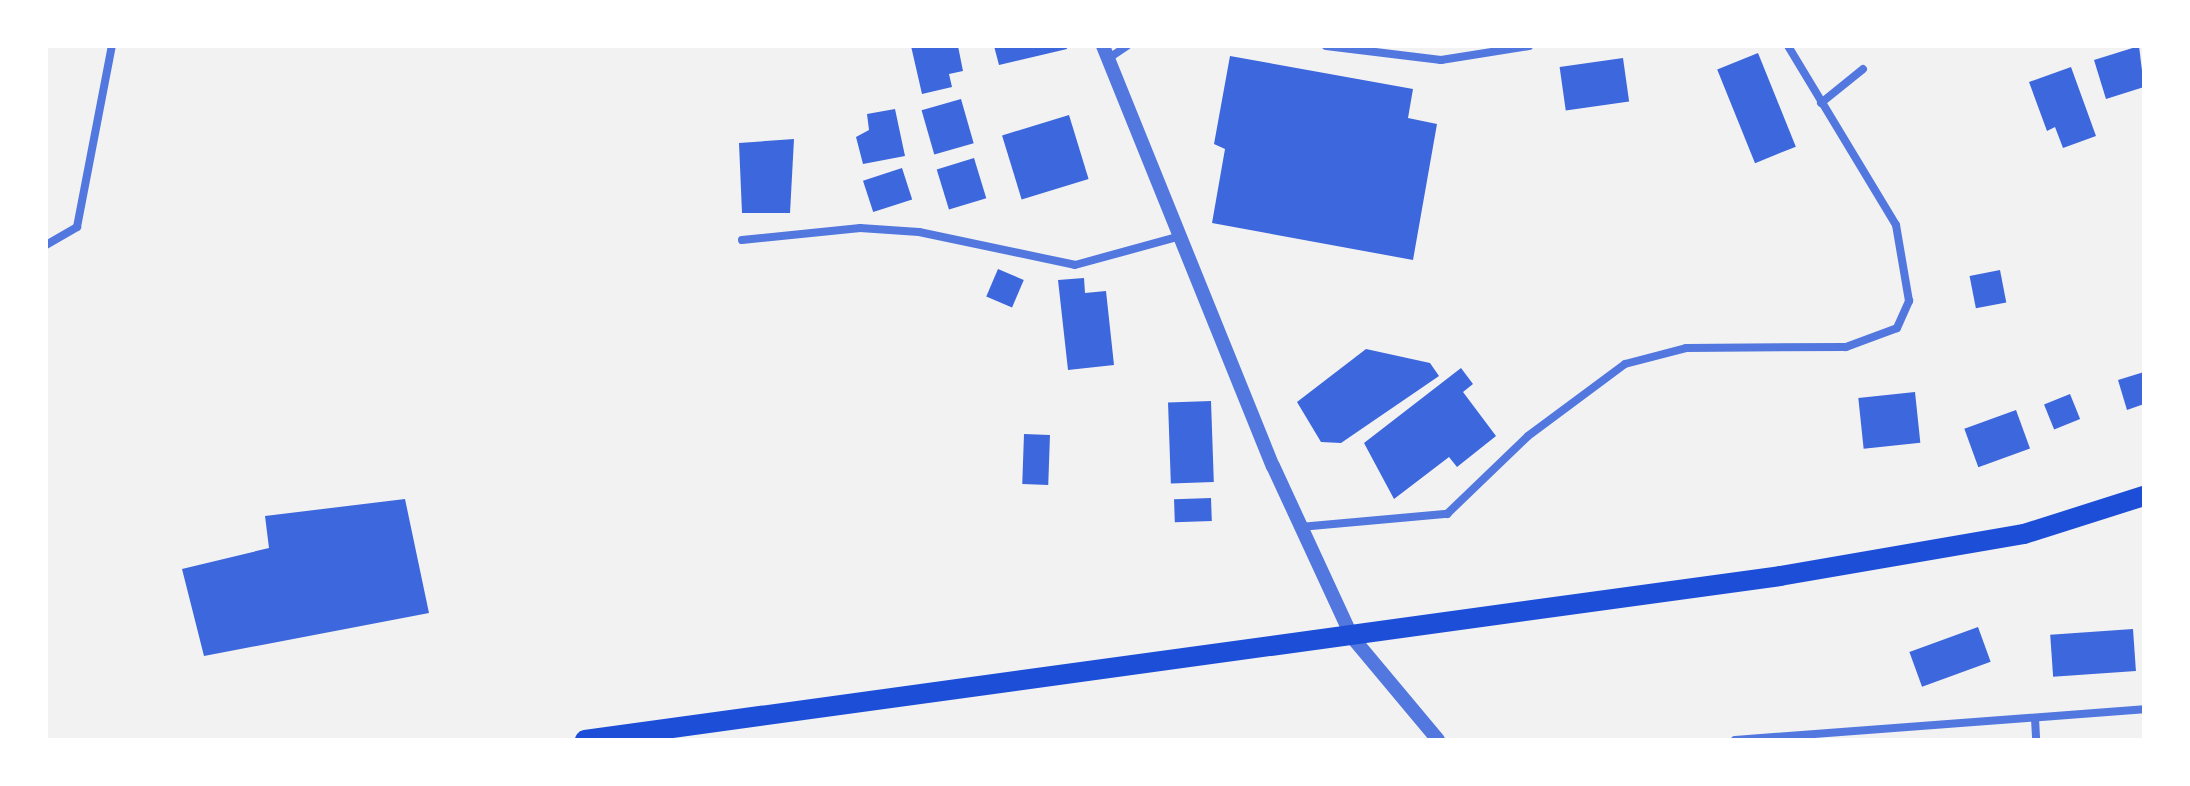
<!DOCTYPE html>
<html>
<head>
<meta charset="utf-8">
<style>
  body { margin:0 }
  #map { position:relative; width:2190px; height:786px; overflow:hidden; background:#f2f2f2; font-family:"Roboto Serif",serif }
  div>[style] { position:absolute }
  .building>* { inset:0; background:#3d67dc; transform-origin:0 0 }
  .minor>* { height:8px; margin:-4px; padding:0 4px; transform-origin:4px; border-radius:4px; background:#5277de }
  .tertiary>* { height:14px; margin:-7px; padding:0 7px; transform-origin:7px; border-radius:7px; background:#5277de }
  .primary>* { height:20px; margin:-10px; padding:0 10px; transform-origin:10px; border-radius:10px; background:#1d4ed8 }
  span { translate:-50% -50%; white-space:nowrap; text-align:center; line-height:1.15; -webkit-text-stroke:7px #fff; paint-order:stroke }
  .frame { position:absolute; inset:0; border:48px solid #fff; pointer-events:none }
</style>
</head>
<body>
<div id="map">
  <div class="building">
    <div style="clip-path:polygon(911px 46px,958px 46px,963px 71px,949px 74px,952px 87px,922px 94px)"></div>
    <div style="clip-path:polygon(994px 46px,1066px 46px,1067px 49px,999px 65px)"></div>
    <div style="clip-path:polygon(2139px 46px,2144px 87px,2106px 99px,2094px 60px)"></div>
    <div style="left:1758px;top:53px;width:101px;height:44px;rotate:68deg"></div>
    <div style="clip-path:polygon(1230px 56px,1413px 89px,1408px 118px,1437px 124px,1413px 260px,1212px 223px,1225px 149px,1214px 144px)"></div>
    <div style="left:1623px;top:58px;width:44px;height:64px;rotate:82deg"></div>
    <div style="clip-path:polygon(2071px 67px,2096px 136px,2063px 148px,2055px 127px,2047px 131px,2029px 82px)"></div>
    <div style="left:961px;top:99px;width:46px;height:41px;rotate:74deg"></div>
    <div style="clip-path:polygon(895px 109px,905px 156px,863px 164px,856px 137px,869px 130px,867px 114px)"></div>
    <div style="left:1069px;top:115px;width:67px;height:70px;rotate:73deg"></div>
    <div style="clip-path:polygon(794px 139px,790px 213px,742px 213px,739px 143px)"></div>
    <div style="left:974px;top:158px;width:42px;height:39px;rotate:73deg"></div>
    <div style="left:902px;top:168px;width:33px;height:41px;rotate:72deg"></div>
    <div style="left:998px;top:269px;width:28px;height:30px;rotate:23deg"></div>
    <div style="left:2000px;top:270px;width:33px;height:31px;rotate:79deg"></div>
    <div style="clip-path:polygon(1084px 278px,1085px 293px,1106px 291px,1114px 365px,1068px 370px,1058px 280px)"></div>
    <div style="clip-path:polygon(1366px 349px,1430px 363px,1439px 376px,1341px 443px,1321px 442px,1297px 402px)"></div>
    <div style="clip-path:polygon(1461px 368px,1473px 384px,1463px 392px,1496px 436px,1457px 467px,1449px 457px,1394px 499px,1364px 443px)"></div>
    <div style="clip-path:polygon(2144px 372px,2144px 404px,2127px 410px,2118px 380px)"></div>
    <div style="left:1915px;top:392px;width:51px;height:57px;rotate:84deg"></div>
    <div style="left:2070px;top:394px;width:27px;height:28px;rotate:68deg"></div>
    <div style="left:1211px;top:401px;width:81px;height:43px;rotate:88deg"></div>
    <div style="left:2016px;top:410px;width:41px;height:55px;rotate:70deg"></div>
    <div style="left:1024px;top:434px;width:26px;height:50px;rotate:2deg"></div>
    <div style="left:1211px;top:498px;width:23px;height:37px;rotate:88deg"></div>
    <div style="clip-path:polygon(405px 499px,429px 613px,204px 656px,182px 569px,269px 548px,265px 516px)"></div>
    <div style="left:1978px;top:627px;width:37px;height:73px;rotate:70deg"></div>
    <div style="left:2133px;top:629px;width:42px;height:83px;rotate:86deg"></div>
  </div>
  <div class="minor">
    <div style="left:1326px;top:46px;width:116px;rotate:6.9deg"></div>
    <div style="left:1441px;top:60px;width:89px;rotate:-9deg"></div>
    <div style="left:1109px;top:58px;width:22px;rotate:-34deg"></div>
    <div style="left:1821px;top:103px;width:54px;rotate:-39deg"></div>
    <div style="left:742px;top:240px;width:119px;rotate:-5.8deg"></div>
    <div style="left:860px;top:228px;width:59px;rotate:3.9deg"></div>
    <div style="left:919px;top:232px;width:159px;rotate:11.9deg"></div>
    <div style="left:1075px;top:265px;width:110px;rotate:-15.3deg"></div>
    <div style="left:46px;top:245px;width:36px;rotate:-30deg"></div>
    <div style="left:77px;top:227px;width:184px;rotate:-79.1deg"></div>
    <div style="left:1300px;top:527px;width:148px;rotate:-5.1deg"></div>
    <div style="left:1447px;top:514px;width:112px;rotate:-43.9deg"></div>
    <div style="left:1528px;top:436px;width:121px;rotate:-36.6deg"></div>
    <div style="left:1625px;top:364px;width:63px;rotate:-14.7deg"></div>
    <div style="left:1686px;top:348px;width:160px;rotate:-0.4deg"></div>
    <div style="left:1846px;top:347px;width:54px;rotate:-20.4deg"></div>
    <div style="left:1897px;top:328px;width:30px;rotate:-66deg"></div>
    <div style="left:1909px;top:301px;width:77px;rotate:-99.7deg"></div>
    <div style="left:1896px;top:225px;width:209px;rotate:-121.1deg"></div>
    <div style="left:2035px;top:718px;width:22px;rotate:87deg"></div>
    <div style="left:1735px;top:740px;width:410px;rotate:-4.3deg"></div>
  </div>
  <div class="tertiary">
    <div style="left:1103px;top:46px;width:453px;rotate:68deg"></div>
    <div style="left:1273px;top:466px;width:188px;rotate:65.2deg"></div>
    <div style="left:1352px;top:637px;width:134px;rotate:50.1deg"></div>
  </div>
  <div class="primary">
    <div style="left:585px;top:740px;width:1206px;rotate:-7.81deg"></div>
    <div style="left:1780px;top:576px;width:248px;rotate:-9.8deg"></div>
    <div style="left:2024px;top:534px;width:126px;rotate:-17.6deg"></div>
  </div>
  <div class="frame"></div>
</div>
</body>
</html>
